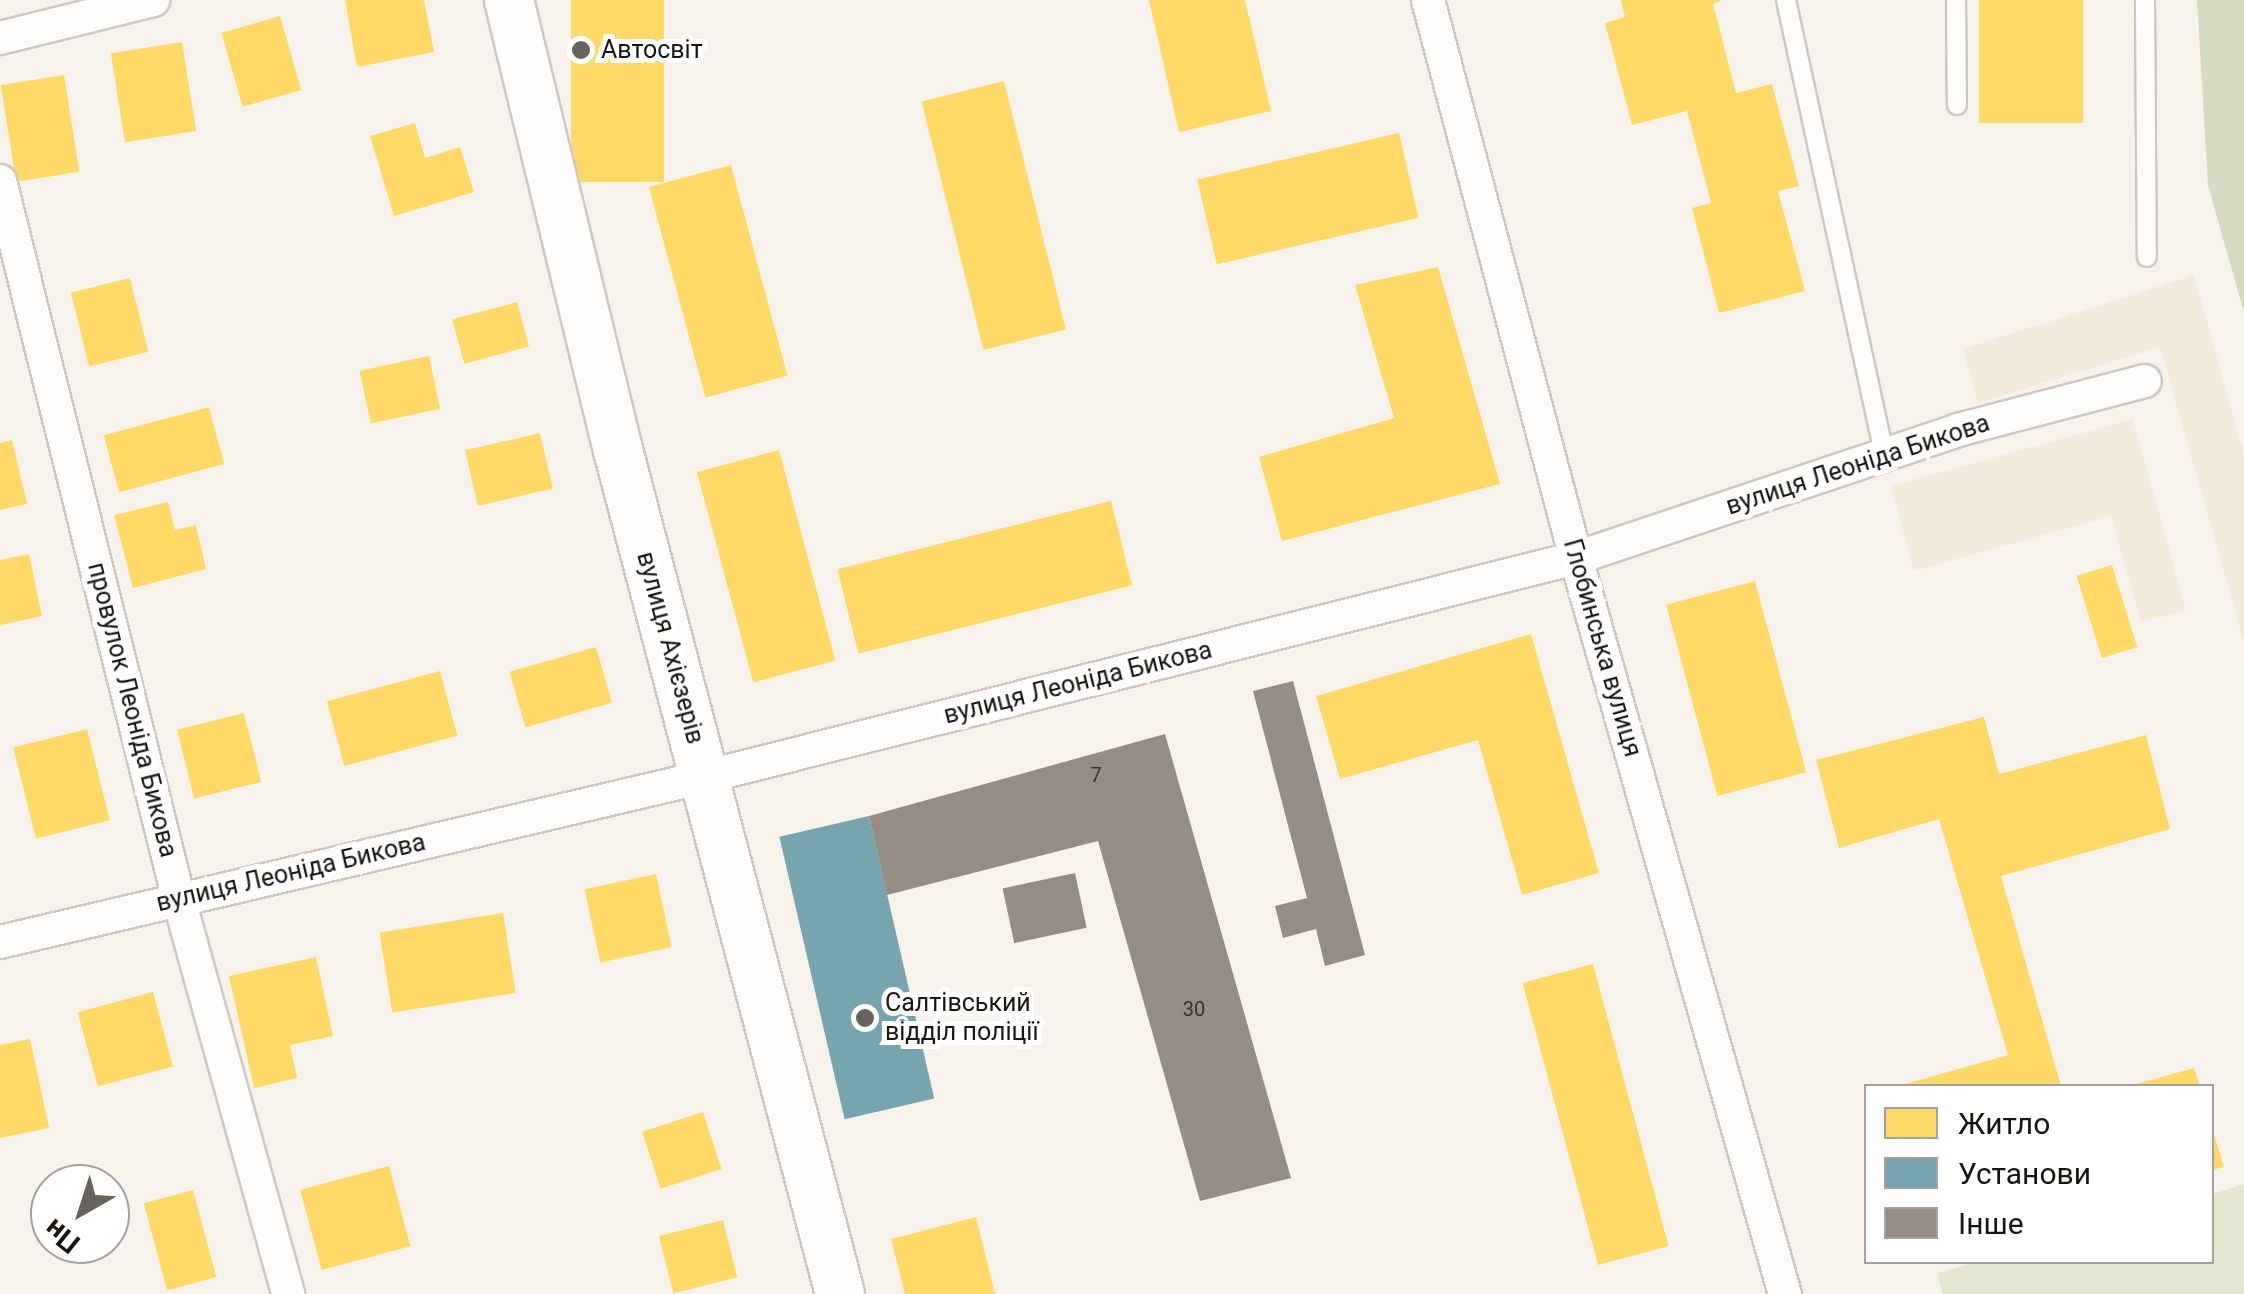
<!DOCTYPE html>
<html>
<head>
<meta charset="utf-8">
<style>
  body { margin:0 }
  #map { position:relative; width:2244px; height:1294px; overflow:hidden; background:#f8f2ec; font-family:Roboto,sans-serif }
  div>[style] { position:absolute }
  .built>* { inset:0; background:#f4eadc }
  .green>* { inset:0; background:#e4e7d0 }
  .forest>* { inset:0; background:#d6dac1 }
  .homes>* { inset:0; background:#ffd966; transform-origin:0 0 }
  .public>* { inset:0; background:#76a5af; transform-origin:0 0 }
  .building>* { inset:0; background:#958d85; transform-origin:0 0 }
  .roads { filter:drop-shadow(2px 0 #cdc8c3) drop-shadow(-2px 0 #cdc8c3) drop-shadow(0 2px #cdc8c3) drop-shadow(0 -2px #cdc8c3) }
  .lane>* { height:18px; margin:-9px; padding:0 9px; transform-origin:9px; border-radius:9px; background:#fefdfc }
  .street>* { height:32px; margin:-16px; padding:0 16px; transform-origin:16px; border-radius:16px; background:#fefdfc }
  .secondary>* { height:48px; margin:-24px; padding:0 24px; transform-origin:24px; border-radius:24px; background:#fefdfc }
  .dots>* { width:28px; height:28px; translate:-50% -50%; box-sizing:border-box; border:5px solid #fff; border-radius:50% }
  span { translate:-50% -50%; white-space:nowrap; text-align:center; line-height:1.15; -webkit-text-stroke:10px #fff; paint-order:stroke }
  .number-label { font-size:20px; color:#37322c }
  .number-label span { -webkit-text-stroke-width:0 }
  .poi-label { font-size:25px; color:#18140f }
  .left { translate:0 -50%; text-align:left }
  .street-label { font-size:25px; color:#18140f }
  .legend { position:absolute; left:1864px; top:1084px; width:350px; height:180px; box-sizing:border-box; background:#fff; border:2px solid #a3a19f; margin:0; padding:12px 18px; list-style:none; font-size:30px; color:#18140f }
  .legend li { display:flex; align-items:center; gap:20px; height:50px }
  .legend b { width:50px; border:2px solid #a3a19f }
  .north { position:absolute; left:30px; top:1164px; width:100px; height:100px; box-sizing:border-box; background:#fff; border:2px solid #a3a19f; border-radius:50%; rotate:219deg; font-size:28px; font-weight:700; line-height:40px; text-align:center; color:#18140f }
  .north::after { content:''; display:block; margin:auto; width:35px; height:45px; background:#66625c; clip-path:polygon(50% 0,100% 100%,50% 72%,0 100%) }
</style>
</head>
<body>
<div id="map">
  <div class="built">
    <div style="clip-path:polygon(2194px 275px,2244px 455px,2244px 642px,2160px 347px,1978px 403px,1963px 349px)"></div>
    <div style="clip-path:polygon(2133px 419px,2186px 610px,2141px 622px,2111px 516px,1914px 571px,1891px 486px)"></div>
  </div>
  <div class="green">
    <div style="clip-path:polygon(2244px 1184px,2244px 1294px,1943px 1294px,1937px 1273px,1976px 1262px,2212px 1262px,2212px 1194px)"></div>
  </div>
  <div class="forest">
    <div style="clip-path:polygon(2197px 0,2244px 0,2244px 313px,2208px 185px)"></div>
  </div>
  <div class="homes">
    <div style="clip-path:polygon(345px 0,424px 0,434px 52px,357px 67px)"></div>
    <div style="left:571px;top:0;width:93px;height:182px"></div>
    <div style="clip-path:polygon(1149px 0,1245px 0,1271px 111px,1179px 132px)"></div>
    <div style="clip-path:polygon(1621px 0,1722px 0,1713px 4px,1736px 93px,1772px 84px,1799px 186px,1778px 191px,1805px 291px,1719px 313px,1692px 208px,1711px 203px,1687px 111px,1632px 125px,1605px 23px,1625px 17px)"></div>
    <div style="left:1979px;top:0;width:104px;height:123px"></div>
    <div style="left:280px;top:16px;width:77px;height:61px;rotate:74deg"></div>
    <div style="left:182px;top:42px;width:90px;height:72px;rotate:81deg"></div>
    <div style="left:64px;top:75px;width:98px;height:64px;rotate:81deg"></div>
    <div style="left:1004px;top:81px;width:256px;height:85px;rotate:76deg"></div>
    <div style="clip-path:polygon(415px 123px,425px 158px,460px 147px,474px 192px,394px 216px,370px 136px)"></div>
    <div style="left:1399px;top:133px;width:87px;height:207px;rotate:77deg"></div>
    <div style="left:731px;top:165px;width:218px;height:85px;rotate:75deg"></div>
    <div style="clip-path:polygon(1438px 267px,1500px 484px,1282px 541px,1259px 457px,1394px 418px,1355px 285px)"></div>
    <div style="left:130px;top:278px;width:76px;height:61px;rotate:76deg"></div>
    <div style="left:517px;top:302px;width:46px;height:67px;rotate:75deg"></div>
    <div style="left:429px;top:356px;width:54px;height:71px;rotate:78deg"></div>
    <div style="left:209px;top:407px;width:59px;height:109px;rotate:75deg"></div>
    <div style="left:540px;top:433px;width:57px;height:77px;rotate:77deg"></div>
    <div style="clip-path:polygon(12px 440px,27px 504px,0 510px,0 443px)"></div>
    <div style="left:779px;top:450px;width:218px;height:85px;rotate:75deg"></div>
    <div style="left:1111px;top:501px;width:87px;height:282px;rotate:76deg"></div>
    <div style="clip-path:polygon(168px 502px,175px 530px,196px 525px,206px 569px,133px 588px,114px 515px)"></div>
    <div style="clip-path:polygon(29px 554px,42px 616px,0 625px,0 560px)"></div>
    <div style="left:2112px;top:565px;width:86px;height:37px;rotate:73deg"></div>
    <div style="left:1755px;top:581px;width:198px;height:92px;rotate:75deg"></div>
    <div style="clip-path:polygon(1531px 634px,1599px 873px,1522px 895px,1478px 740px,1340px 779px,1316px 696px)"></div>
    <div style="left:596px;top:647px;width:58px;height:90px;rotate:74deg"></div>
    <div style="left:440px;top:671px;width:67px;height:117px;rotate:75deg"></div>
    <div style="left:244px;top:713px;width:71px;height:69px;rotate:76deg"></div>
    <div style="clip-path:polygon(1984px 717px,1999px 774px,2146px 735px,2170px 829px,2001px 876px,2061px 1086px,1898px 1086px,2008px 1055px,1939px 819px,1839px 848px,1816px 760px)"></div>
    <div style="left:87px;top:729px;width:94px;height:76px;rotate:76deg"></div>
    <div style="left:656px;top:874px;width:75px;height:73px;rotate:78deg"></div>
    <div style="left:503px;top:913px;width:81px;height:125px;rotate:81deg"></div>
    <div style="clip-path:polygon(316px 957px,333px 1036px,290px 1045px,297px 1078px,254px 1088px,229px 976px)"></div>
    <div style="left:1593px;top:964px;width:292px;height:73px;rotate:75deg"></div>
    <div style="left:153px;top:992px;width:77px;height:78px;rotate:75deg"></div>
    <div style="clip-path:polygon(30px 1039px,49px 1128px,0 1138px,0 1045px)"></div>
    <div style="clip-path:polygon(2194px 1068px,2200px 1086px,2134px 1086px,2133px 1085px)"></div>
    <div style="left:703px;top:1112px;width:60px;height:64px;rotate:72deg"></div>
    <div style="clip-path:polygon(2212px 1128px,2224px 1167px,2212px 1170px)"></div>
    <div style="left:389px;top:1166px;width:83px;height:92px;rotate:75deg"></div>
    <div style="left:193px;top:1190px;width:90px;height:51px;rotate:75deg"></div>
    <div style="clip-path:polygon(976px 1217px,995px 1294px,905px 1294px,891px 1239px)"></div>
    <div style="left:723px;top:1220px;width:59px;height:66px;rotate:76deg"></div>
  </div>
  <div class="public">
    <div style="left:869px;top:816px;width:290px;height:92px;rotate:77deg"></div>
  </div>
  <div class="building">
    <div style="clip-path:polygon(1293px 681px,1365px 955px,1325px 966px,1316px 929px,1283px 938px,1275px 906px,1307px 898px,1253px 691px)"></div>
    <div style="clip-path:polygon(1165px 734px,1291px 1178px,1200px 1201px,1098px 841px,887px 895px,869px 816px)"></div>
    <div style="left:1075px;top:873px;width:56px;height:74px;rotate:78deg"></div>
  </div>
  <div class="roads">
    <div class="lane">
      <div style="left:1786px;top:0;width:464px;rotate:77.8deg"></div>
      <div style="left:1956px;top:0;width:105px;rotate:89.5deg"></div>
      <div style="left:2145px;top:0;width:257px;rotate:89.6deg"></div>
    </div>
    <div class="street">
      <div style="left:1428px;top:0;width:577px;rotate:75.15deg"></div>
      <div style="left:1576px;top:558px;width:765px;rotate:74.15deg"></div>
      <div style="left:0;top:38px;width:158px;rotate:-13.9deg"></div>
      <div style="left:0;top:181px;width:741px;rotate:76.02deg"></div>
      <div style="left:179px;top:900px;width:409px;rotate:74.5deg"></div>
      <div style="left:0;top:942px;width:723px;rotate:-13.19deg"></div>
      <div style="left:704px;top:777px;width:899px;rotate:-14.1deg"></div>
      <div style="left:1576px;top:558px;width:403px;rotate:-18.5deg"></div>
      <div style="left:1958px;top:430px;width:193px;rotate:-14.7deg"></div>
    </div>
    <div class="secondary">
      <div style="left:509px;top:0;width:463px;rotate:76.4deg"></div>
      <div style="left:618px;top:450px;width:873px;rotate:75.26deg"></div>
    </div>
  </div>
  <div class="dots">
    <div style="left:581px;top:50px;background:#66625c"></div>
    <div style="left:865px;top:1018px;background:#66625c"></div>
  </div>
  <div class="number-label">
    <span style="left:1096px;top:775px">7</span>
    <span style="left:1194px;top:1009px">30</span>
  </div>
  <div class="poi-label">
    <span class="left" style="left:601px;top:50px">Автосвіт</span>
    <span class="left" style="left:885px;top:1018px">Салтівський<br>відділ поліції</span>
  </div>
  <div class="street-label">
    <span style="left:1858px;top:465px;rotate:-18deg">вулиця Леоніда Бикова</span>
    <span style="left:670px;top:648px;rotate:75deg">вулиця Ахієзерів</span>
    <span style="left:1602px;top:648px;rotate:74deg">Глобинська вулиця</span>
    <span style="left:1078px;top:683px;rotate:-14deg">вулиця Леоніда Бикова</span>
    <span style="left:132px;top:710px;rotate:76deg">провулок Леоніда Бикова</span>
    <span style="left:291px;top:873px;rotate:-13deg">вулиця Леоніда Бикова</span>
  </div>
  <ul class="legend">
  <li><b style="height:28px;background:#ffd966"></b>Житло</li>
  <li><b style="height:28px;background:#76a5af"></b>Установи</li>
  <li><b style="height:28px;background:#958d85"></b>Інше</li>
  </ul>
  <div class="north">Пн</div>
</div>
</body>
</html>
